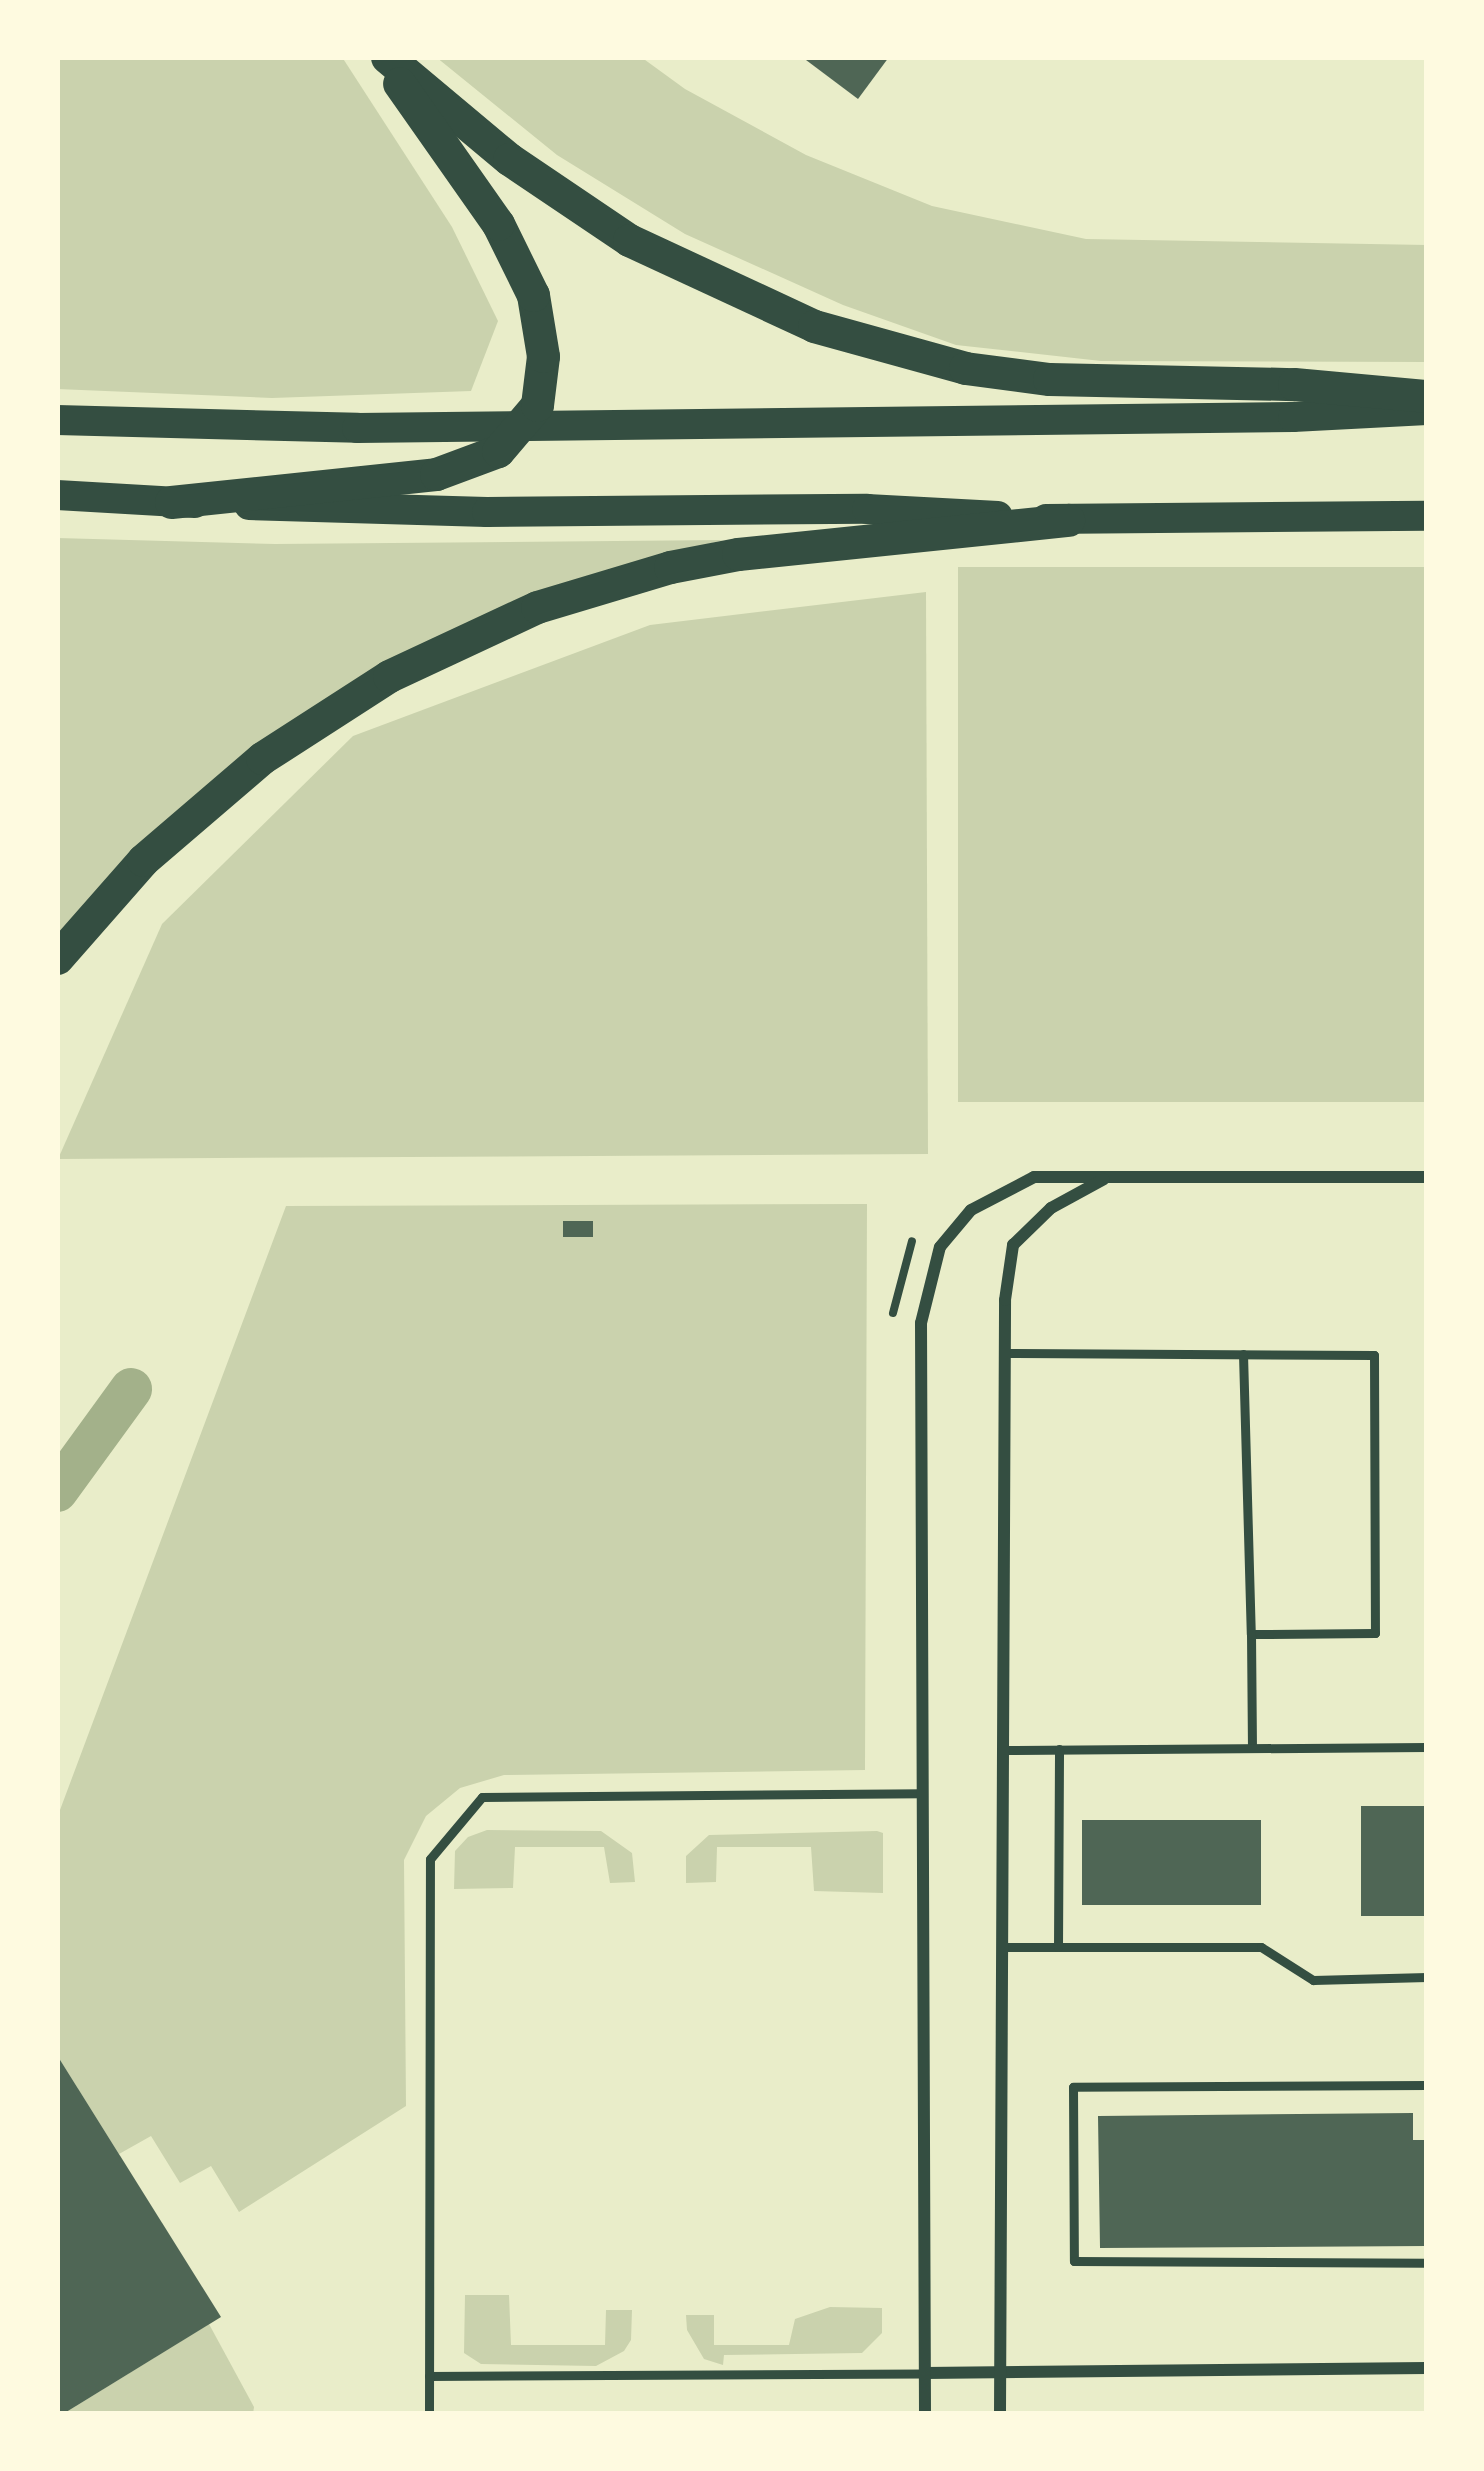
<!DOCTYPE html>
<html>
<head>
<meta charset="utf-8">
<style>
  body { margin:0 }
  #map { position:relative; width:1484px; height:2471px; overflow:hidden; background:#e9edc9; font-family:"Asap Condensed",sans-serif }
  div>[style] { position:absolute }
  .green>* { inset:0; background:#cad2ad; transform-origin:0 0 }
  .canal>* { height:42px; margin:-21px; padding:0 21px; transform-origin:21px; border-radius:21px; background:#a3b18a }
  .building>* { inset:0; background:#4f6655; transform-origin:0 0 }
  .path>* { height:8px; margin:-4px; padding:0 4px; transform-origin:4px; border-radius:4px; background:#344e41 }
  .service>* { height:9px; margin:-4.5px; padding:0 4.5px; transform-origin:4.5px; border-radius:4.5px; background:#344e41 }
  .minor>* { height:12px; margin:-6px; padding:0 6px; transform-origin:6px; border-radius:6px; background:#344e41 }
  .trunk>* { height:30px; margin:-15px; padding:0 15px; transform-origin:15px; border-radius:15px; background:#344e41 }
  .motorway>* { height:33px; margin:-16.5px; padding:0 16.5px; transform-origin:16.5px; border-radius:16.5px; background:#344e41 }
  span { translate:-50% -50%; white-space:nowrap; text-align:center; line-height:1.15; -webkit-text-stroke:12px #fefae0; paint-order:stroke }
  .frame { position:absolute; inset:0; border:60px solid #fefae0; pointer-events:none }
</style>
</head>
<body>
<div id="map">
  <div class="green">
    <div style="clip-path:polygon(57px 57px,342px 57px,452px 227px,498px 321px,471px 391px,272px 398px,57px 389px)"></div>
    <div style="clip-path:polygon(436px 57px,641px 57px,685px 89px,806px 155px,932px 206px,1086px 239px,1427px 245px,1427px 362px,1101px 361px,956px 345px,843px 305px,685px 234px,557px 155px)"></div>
    <div style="clip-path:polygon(57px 538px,275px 544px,723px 540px,644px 561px,376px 669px,57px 940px)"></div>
    <div style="left:1427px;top:567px;width:535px;height:469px;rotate:90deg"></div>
    <div style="clip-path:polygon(926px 592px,928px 1154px,58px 1159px,162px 924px,353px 736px,650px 625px)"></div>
    <div style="clip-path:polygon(867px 1204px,865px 1770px,504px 1775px,460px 1788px,426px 1816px,404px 1860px,406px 2106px,239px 2212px,211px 2166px,180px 2183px,151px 2136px,119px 2154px,57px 2055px,57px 1818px,286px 1206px)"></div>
    <div style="clip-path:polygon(487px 1830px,601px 1831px,632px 1853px,635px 1882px,610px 1883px,604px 1847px,515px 1847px,513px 1888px,454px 1889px,455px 1851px,468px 1837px)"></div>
    <div style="clip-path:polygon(877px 1831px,883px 1833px,883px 1893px,814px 1891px,811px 1847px,717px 1847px,716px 1882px,686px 1883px,686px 1856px,709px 1835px)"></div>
    <div style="clip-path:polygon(465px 2295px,509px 2295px,511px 2345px,605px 2345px,606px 2310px,632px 2310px,631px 2340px,624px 2351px,596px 2366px,481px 2364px,464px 2353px)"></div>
    <div style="clip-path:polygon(830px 2307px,882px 2308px,882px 2333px,862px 2353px,724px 2355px,723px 2365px,704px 2359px,687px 2330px,686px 2315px,714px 2315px,714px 2345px,789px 2345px,795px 2319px)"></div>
    <div style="clip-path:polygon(209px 2324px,254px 2407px,253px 2414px,63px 2414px)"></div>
  </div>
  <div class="canal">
    <div style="left:57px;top:1491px;width:126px;rotate:-54deg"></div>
  </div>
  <div class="building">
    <div style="clip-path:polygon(802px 57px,889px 57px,858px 99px)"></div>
    <div style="left:563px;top:1221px;width:30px;height:16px"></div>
    <div style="left:1361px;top:1806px;width:66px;height:110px"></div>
    <div style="left:1261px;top:1820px;width:85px;height:179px;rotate:90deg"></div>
    <div style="clip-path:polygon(57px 2055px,221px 2317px,63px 2414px,57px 2414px)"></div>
    <div style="clip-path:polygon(1413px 2113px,1413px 2140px,1427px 2140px,1427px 2246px,1100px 2248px,1098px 2116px)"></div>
  </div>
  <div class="path">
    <div style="left:893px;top:1313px;width:74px;rotate:-75.2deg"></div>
  </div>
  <div class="service">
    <div style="left:1005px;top:1353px;width:369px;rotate:0.3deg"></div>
    <div style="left:1374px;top:1355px;width:278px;rotate:89.8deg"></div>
    <div style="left:1375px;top:1633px;width:124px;rotate:179.5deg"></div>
    <div style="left:1251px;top:1634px;width:114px;rotate:89.5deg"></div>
    <div style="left:1243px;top:1354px;width:280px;rotate:88.4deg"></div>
    <div style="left:1002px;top:1750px;width:425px;rotate:-0.4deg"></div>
    <div style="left:1001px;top:1947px;width:260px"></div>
    <div style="left:1261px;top:1947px;width:62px;rotate:32.4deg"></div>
    <div style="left:1313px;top:1980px;width:114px;rotate:-1.5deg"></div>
    <div style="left:1058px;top:1947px;width:198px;rotate:-89.7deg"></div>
    <div style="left:1427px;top:2085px;width:354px;rotate:179.7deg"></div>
    <div style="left:1073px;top:2087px;width:174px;rotate:89.7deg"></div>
    <div style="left:1074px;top:2261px;width:353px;rotate:0.3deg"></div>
    <div style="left:429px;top:2376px;width:496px;rotate:-0.3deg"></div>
    <div style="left:429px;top:2414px;width:555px;rotate:-89.9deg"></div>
    <div style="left:430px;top:1859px;width:81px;rotate:-50deg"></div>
    <div style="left:482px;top:1797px;width:441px;rotate:-0.5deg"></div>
  </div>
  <div class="minor">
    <div style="left:925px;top:2373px;width:502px;rotate:-0.57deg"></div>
    <div style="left:925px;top:2414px;width:1091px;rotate:-90.21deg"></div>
    <div style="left:921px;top:1323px;width:78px;rotate:-76deg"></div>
    <div style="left:940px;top:1247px;width:48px;rotate:-50deg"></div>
    <div style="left:971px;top:1210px;width:71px;rotate:-27.6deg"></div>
    <div style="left:1034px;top:1177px;width:393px"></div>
    <div style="left:1000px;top:2414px;width:1114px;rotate:-89.74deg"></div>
    <div style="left:1005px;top:1300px;width:56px;rotate:-81.7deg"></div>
    <div style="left:1013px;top:1245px;width:53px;rotate:-44.2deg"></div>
    <div style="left:1051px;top:1208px;width:60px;rotate:-28.7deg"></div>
  </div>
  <div class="trunk">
    <div style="left:57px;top:420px;width:300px;rotate:1.5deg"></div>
    <div style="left:357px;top:428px;width:936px;rotate:-0.67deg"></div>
    <div style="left:1293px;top:417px;width:134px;rotate:-3deg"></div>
    <div style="left:57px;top:495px;width:138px;rotate:3.3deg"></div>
    <div style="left:249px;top:505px;width:238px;rotate:1.7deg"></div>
    <div style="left:487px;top:512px;width:380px;rotate:-0.5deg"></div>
    <div style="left:867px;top:509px;width:131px;rotate:3.1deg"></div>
    <div style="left:1046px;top:519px;width:381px;rotate:-0.5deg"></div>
  </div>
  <div class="motorway">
    <div style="left:387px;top:57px;width:159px;rotate:39.9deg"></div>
    <div style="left:509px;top:159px;width:145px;rotate:34deg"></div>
    <div style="left:629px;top:240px;width:204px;rotate:24.9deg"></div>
    <div style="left:814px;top:326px;width:157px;rotate:15.5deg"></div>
    <div style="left:965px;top:368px;width:85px;rotate:7.5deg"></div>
    <div style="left:1049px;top:379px;width:245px;rotate:1.2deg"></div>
    <div style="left:1294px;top:384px;width:134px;rotate:5.2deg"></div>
    <div style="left:171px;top:502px;width:266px;rotate:-6deg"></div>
    <div style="left:436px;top:474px;width:66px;rotate:-20.4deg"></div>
    <div style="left:498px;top:451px;width:60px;rotate:-49.7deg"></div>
    <div style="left:537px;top:405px;width:49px;rotate:-83deg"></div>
    <div style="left:543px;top:356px;width:62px;rotate:-99.3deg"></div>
    <div style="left:533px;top:295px;width:79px;rotate:-116.2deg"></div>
    <div style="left:498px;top:224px;width:172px;rotate:-125.1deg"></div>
    <div style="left:57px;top:958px;width:130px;rotate:-48.7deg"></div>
    <div style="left:143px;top:860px;width:157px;rotate:-40.6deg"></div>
    <div style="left:262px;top:758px;width:151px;rotate:-32.8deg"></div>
    <div style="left:389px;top:676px;width:163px;rotate:-25deg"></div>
    <div style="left:537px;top:607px;width:139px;rotate:-16.7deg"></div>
    <div style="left:670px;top:567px;width:69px;rotate:-10.8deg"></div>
    <div style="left:738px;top:554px;width:332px;rotate:-5.9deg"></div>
  </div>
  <div class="frame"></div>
</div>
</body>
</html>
